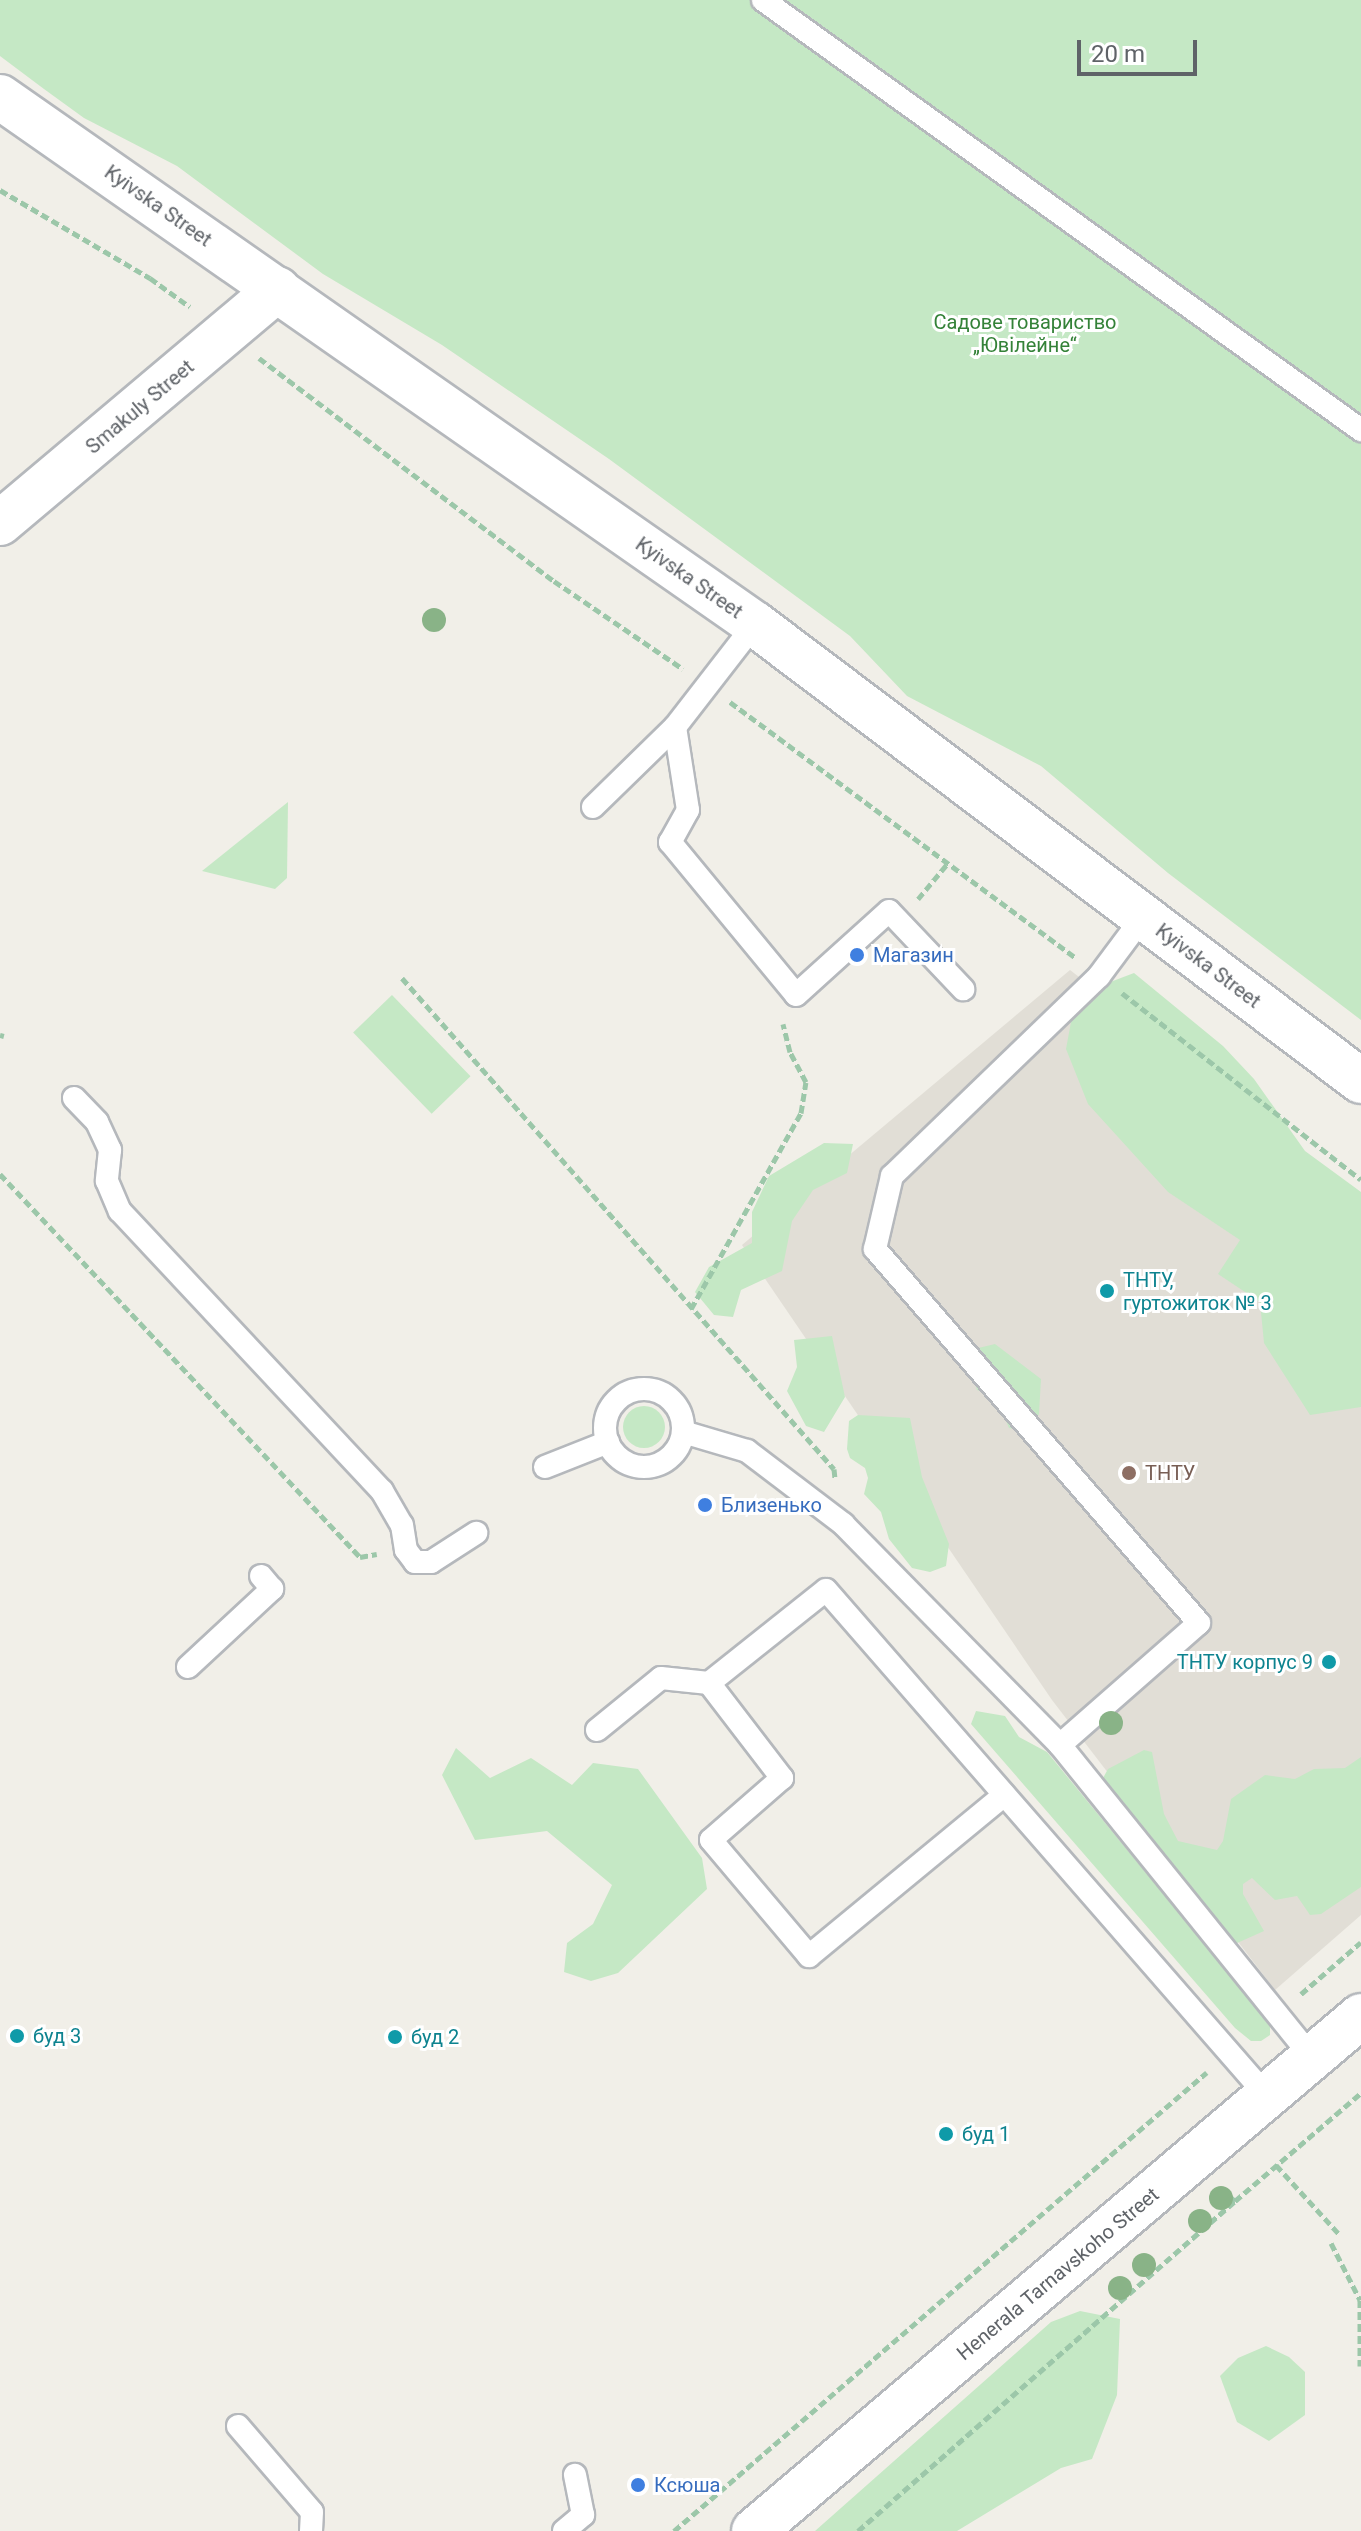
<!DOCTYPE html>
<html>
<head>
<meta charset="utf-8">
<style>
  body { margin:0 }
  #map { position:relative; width:1361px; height:2531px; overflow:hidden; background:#f1efe8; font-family:Roboto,sans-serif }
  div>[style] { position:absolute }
  .education>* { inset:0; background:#e1ded6 }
  .green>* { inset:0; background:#c5e8c5; transform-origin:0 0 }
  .round { border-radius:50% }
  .path>* { height:5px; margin-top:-2.5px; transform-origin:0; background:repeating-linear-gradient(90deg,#9cc7a9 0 8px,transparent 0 12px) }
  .roads { filter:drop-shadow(2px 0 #b5b8bc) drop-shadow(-2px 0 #b5b8bc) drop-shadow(0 2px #b5b8bc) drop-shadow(0 -2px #b5b8bc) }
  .lane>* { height:22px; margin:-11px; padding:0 11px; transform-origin:11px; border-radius:11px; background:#fff }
  .lane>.ring { margin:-11px; padding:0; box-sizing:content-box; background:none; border:22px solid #fff; border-radius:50% }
  .street>* { height:44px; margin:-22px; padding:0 22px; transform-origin:22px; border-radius:22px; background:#fff }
  .secondary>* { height:44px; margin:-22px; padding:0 22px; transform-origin:22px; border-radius:22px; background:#fff }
  .trees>* { width:24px; height:24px; margin:-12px; border-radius:50%; background:#89b387 }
  .dots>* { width:22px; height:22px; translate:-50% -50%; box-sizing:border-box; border:4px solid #fff; border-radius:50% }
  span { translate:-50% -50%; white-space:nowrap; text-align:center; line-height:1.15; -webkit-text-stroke:6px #fff; paint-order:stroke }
  .street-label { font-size:20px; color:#5f6368 }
  .park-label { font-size:20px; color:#348238 }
  .shop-label { font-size:20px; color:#366cbe }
  .left { translate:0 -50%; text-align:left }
  .culture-label { font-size:20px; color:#0d838f }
  .right { translate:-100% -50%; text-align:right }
  .education-label { font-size:20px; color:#785e54 }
  .scale { position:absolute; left:1077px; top:40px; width:120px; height:36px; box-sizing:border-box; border:4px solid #5f6368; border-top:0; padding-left:10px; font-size:24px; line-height:28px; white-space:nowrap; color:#5f6368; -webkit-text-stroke:6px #fff; paint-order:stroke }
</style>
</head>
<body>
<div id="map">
  <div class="education">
    <div style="clip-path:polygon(1070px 970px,1361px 1196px,1361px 1915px,1275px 1990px,1052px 1700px,742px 1245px)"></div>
  </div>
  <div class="green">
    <div style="clip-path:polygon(0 0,1361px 0,1361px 1020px,1168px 873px,1041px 766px,907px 696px,850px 636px,609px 459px,442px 345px,323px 274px,177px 166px,84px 118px,44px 89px,0 56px)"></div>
    <div style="clip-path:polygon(288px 802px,287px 878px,275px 889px,202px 871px)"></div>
    <div style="clip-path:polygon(1134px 973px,1223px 1046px,1254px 1079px,1305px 1151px,1361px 1192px,1361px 1407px,1310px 1415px,1264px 1343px,1260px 1302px,1218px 1274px,1240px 1240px,1168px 1192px,1088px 1104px,1066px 1049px,1076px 995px)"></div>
    <div style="left:392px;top:995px;width:113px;height:54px;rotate:46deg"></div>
    <div style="clip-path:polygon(824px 1143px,853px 1144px,847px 1173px,813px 1190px,792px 1221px,782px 1271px,741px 1290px,733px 1317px,714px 1315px,695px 1292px,709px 1267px,752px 1243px,752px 1212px,769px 1176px)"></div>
    <div style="clip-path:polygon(832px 1336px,845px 1397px,824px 1432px,806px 1426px,787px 1391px,797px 1367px,794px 1340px)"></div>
    <div style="clip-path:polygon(995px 1344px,1041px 1379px,1039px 1414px,1029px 1432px,1009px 1428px,996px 1397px,977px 1390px,971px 1372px,974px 1349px)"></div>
    <div class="round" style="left:623px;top:1406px;width:42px;height:42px"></div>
    <div style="clip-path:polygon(858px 1415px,910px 1418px,922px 1477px,949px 1544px,946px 1566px,930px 1572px,912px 1568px,889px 1539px,881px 1512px,864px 1494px,868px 1478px,865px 1468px,850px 1458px,847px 1449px,849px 1421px)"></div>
    <div style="clip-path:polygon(976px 1711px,1005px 1716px,1019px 1737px,1047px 1752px,1270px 2024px,1270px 2035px,1261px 2041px,1251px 2041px,1235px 2028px,971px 1724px)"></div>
    <div style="clip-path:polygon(456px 1748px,490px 1778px,531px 1758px,572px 1785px,593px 1763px,638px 1769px,702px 1858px,707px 1889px,618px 1973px,591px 1981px,564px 1972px,567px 1943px,593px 1924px,612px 1885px,547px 1831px,475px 1840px,442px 1775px)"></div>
    <div style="clip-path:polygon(1144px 1750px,1152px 1752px,1164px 1814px,1178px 1841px,1217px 1850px,1223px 1841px,1231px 1799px,1265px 1775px,1295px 1779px,1314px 1769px,1345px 1768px,1361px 1757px,1361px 1887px,1321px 1914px,1310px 1915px,1297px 1896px,1275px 1900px,1252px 1878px,1243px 1884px,1243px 1894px,1264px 1931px,1235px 1944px,1224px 1942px,1105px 1788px,1103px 1778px,1108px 1769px)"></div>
    <div style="clip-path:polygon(1080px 2311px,1120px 2319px,1117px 2395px,1092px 2459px,1061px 2468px,957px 2531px,815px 2531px,1051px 2322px)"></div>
    <div style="clip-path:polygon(1266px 2346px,1289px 2357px,1305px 2372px,1305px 2415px,1269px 2441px,1237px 2422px,1220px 2376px,1238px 2358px)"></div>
  </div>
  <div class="path">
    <div style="left:0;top:190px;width:174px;rotate:30.4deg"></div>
    <div style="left:150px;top:278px;width:49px;rotate:35.9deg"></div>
    <div style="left:259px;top:358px;width:370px;rotate:37.1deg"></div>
    <div style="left:554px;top:581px;width:156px;rotate:34.3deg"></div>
    <div style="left:730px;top:702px;width:430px;rotate:36.5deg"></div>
    <div style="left:918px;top:899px;width:47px;rotate:-50.2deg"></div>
    <div style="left:402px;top:978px;width:654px;rotate:48.66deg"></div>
    <div style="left:834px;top:1469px;width:9px;rotate:84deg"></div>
    <div style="left:1122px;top:993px;width:303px;rotate:38deg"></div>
    <div style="left:0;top:1035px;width:4px;rotate:14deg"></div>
    <div style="left:0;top:1174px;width:526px;rotate:46.77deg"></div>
    <div style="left:360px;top:1557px;width:17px;rotate:-10deg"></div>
    <div style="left:691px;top:1309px;width:225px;rotate:-60.7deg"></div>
    <div style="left:801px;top:1113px;width:31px;rotate:-81deg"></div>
    <div style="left:806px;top:1082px;width:34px;rotate:-118deg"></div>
    <div style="left:790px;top:1052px;width:29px;rotate:-104deg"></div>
    <div style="left:1301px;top:1994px;width:79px;rotate:-40.9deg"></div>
    <div style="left:1276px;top:2165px;width:95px;rotate:47.6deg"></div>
    <div style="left:1235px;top:2201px;width:166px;rotate:-40.6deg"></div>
    <div style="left:1331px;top:2243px;width:64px;rotate:63deg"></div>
    <div style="left:1360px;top:2300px;width:66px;rotate:90deg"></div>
    <div style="left:674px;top:2531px;width:703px;rotate:-40.73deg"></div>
    <div style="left:858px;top:2531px;width:501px;rotate:-41.2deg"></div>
    <div style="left:1235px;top:2201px;width:19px;rotate:-137deg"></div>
  </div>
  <div class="roads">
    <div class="lane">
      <div style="left:763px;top:0;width:737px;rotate:35.72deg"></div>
      <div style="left:675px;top:727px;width:84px;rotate:81.1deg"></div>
      <div style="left:688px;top:810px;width:37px;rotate:119deg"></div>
      <div style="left:670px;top:842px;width:198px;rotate:50.5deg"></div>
      <div style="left:796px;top:995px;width:125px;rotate:-42.1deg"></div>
      <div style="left:889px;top:911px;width:108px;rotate:46.5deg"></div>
      <div style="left:593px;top:807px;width:115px;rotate:-44.3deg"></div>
      <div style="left:675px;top:727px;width:130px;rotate:-52.2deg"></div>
      <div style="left:74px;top:1098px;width:33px;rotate:46deg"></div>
      <div style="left:97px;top:1122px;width:31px;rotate:65deg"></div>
      <div style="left:110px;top:1150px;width:31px;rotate:96deg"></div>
      <div style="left:107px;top:1181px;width:33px;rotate:67deg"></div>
      <div style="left:120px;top:1211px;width:383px;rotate:46.9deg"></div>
      <div style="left:382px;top:1491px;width:39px;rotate:60deg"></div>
      <div style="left:402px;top:1525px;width:25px;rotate:81deg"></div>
      <div style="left:406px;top:1550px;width:15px;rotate:53deg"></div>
      <div style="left:415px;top:1562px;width:16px"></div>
      <div style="left:431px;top:1562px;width:54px;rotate:-32.8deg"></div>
      <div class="ring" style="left:605px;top:1389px;width:56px;height:56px"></div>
      <div style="left:683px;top:1432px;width:67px;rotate:16.5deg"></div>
      <div style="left:747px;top:1451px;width:121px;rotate:37.2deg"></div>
      <div style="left:843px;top:1524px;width:310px;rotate:45.5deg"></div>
      <div style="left:1060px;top:1745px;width:402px;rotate:51.1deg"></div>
      <div style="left:545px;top:1467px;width:68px;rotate:-21.6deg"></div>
      <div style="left:188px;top:1667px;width:115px;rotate:-42.9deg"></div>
      <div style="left:272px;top:1589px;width:17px;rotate:-130deg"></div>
      <div style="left:709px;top:1683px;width:120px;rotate:52.5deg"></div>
      <div style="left:782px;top:1778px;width:94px;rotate:138.9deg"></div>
      <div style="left:711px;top:1840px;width:152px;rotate:49.8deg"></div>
      <div style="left:809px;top:1956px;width:253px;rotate:-39.5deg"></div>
      <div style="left:597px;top:1730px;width:82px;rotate:-39.1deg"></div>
      <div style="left:661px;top:1678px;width:48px;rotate:5.9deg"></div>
      <div style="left:709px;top:1683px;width:149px;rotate:-38.5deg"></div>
      <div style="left:826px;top:1590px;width:673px;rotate:48.92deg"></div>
      <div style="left:1060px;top:1745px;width:185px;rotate:-41.3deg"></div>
      <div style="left:1199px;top:1623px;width:495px;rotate:-130.9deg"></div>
      <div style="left:875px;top:1249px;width:75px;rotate:-76.9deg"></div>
      <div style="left:892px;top:1176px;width:288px;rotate:-44deg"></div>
      <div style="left:1099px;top:976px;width:74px;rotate:-53.3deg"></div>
      <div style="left:238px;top:2426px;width:113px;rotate:49.3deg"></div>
      <div style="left:312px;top:2512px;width:19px;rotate:93deg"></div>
      <div style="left:564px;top:2531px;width:25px;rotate:-40deg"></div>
      <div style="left:583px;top:2515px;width:41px;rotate:-101.3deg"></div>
    </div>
    <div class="street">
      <div style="left:0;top:97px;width:921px;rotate:34.92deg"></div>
      <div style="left:755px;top:624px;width:759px;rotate:37.02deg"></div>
      <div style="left:0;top:523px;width:363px;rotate:-40.1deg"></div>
    </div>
    <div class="secondary">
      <div style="left:754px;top:2531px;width:796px;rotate:-40.31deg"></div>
    </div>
  </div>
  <div class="trees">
    <div style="left:434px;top:620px"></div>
    <div style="left:1111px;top:1723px"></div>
    <div style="left:1221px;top:2198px"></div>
    <div style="left:1200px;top:2221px"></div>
    <div style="left:1144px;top:2265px"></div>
    <div style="left:1120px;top:2288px"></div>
  </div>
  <div class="dots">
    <div style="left:857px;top:955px;background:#3f7fe0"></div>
    <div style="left:1107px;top:1291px;background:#0f9aa8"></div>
    <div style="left:1129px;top:1473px;background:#8d6e63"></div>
    <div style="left:705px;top:1505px;background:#3f7fe0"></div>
    <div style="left:1329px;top:1662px;background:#0f9aa8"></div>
    <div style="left:17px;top:2036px;background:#0f9aa8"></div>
    <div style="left:395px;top:2037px;background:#0f9aa8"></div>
    <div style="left:946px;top:2134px;background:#0f9aa8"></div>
    <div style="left:638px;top:2485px;background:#3f7fe0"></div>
  </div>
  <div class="street-label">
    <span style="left:158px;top:206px;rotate:35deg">Kyivska Street</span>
    <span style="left:140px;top:407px;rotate:-40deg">Smakuly Street</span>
    <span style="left:689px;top:578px;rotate:35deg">Kyivska Street</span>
    <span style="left:1208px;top:966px;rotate:37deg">Kyivska Street</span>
    <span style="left:1058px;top:2274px;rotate:-40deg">Henerala Tarnavskoho Street</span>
  </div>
  <div class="park-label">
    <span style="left:1025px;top:334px">Садове товариство<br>„Ювілейне“</span>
  </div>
  <div class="shop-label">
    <span class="left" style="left:873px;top:955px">Магазин</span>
    <span class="left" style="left:721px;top:1505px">Близенько</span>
    <span class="left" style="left:654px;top:2485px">Ксюша</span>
  </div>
  <div class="culture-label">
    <span class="left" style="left:1123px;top:1292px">ТНТУ,<br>гуртожиток № 3</span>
    <span class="right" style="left:1313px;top:1662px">ТНТУ корпус 9</span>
    <span class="left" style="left:33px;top:2036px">буд 3</span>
    <span class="left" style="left:411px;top:2037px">буд 2</span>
    <span class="left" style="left:962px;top:2134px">буд 1</span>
  </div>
  <div class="education-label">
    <span class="left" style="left:1145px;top:1473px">ТНТУ</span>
  </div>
  <div class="scale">20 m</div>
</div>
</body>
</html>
